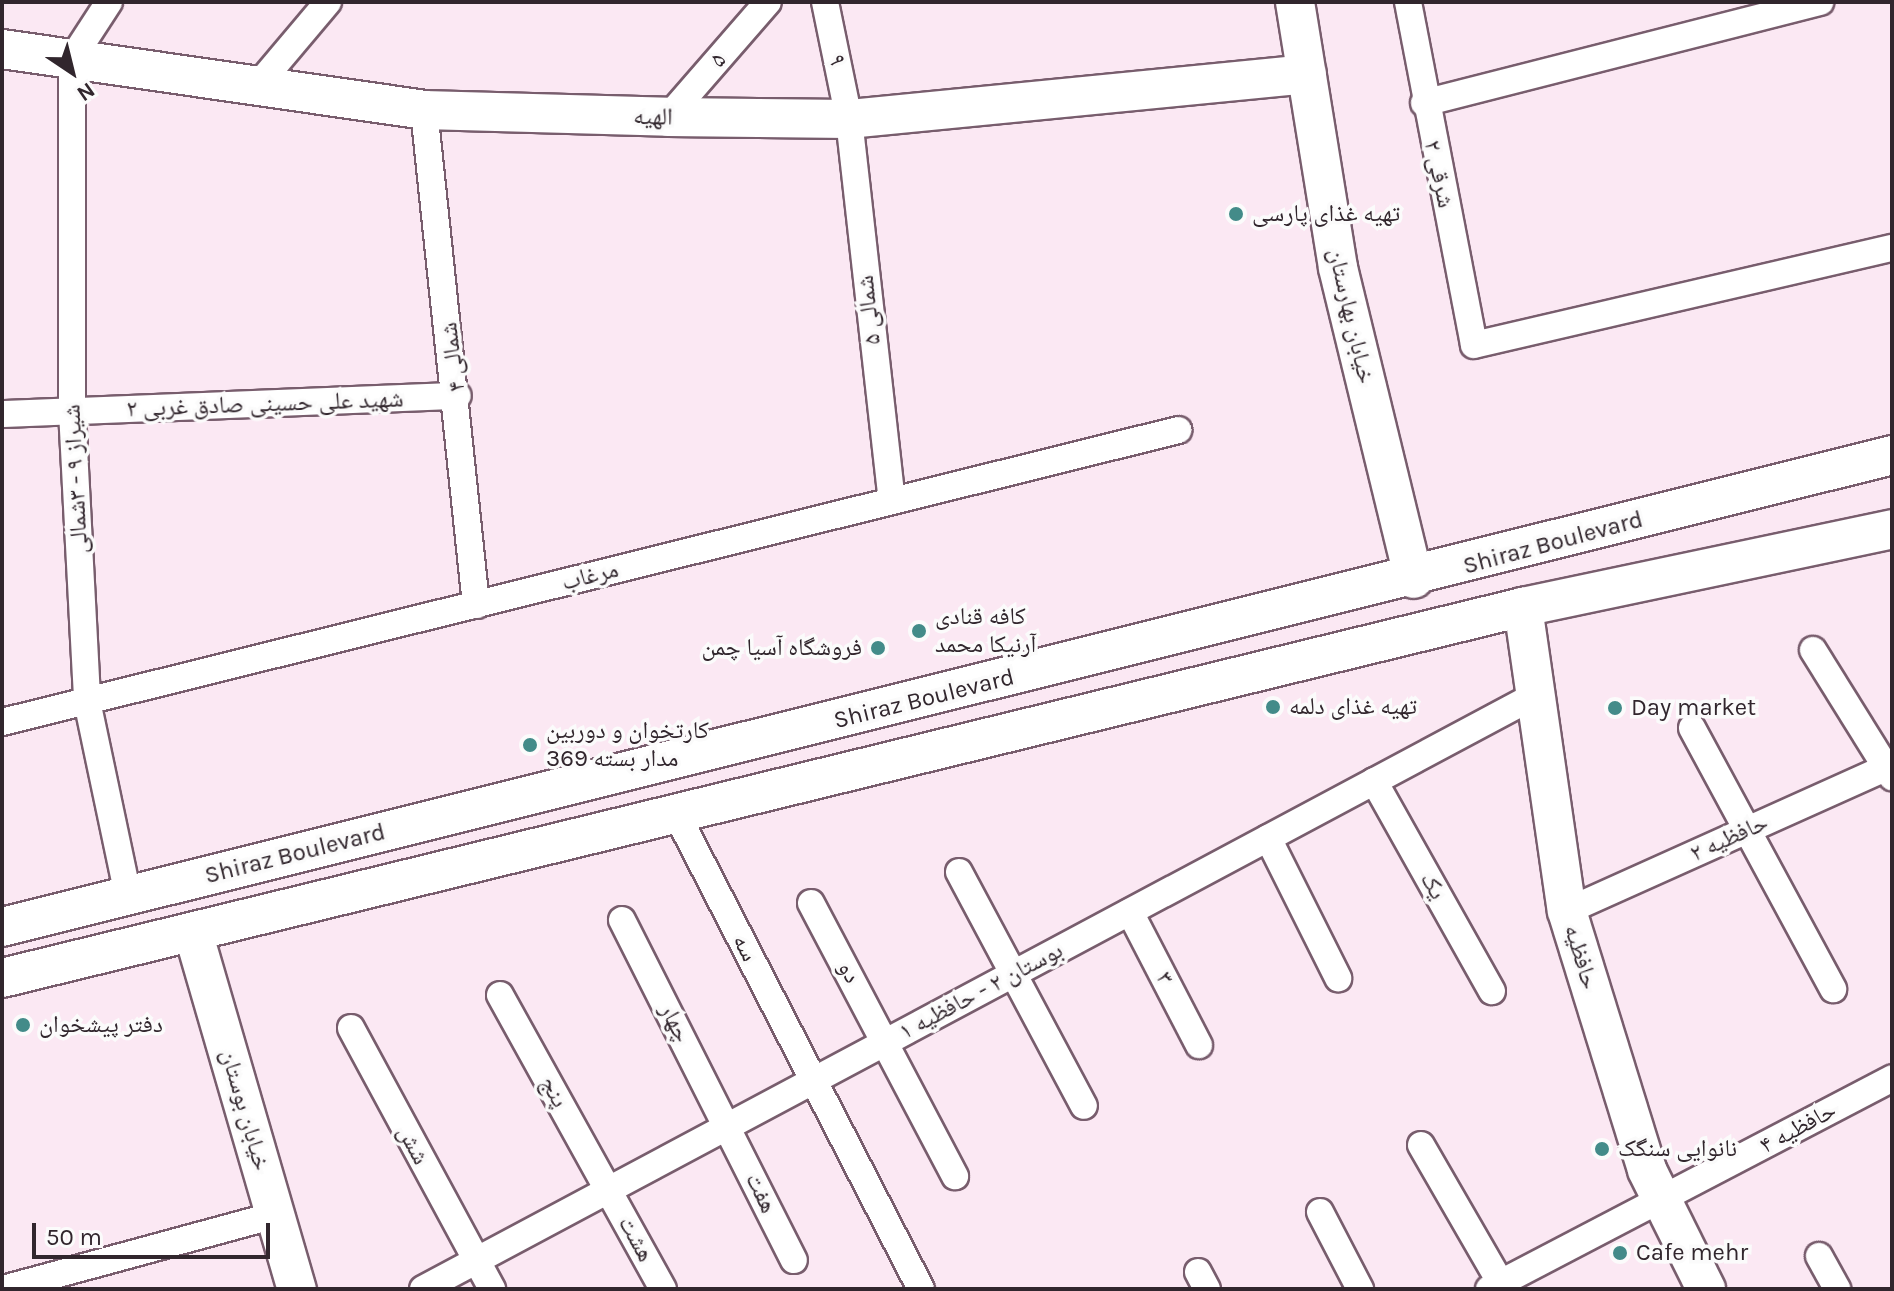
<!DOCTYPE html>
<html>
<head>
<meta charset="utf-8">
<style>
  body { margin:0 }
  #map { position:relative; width:1894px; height:1291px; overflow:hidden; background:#fbe8f3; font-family:Karla,"Noto Naskh Arabic",sans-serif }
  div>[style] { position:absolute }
  .roads { filter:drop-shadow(2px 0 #785d6d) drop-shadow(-2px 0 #785d6d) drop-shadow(0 2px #785d6d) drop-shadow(0 -2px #785d6d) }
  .street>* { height:26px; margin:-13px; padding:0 13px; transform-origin:13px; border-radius:13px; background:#fff }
  .secondary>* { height:38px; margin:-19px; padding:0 19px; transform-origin:19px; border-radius:19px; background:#fff }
  .dots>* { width:22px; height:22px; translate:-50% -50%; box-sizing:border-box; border:4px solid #fbfbfb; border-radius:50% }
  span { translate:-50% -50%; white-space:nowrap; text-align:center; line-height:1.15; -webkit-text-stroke:7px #fbfbfb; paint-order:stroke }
  .street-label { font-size:24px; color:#31262d }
  .poi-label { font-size:24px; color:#31262d }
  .left { translate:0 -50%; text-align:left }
  .right { translate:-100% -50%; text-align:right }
  .frame { position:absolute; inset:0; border:4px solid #31262d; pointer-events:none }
  .north { position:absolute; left:32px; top:32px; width:80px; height:80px; -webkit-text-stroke:6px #fbfbfb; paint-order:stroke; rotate:145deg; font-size:22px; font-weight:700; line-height:32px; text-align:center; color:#31262d }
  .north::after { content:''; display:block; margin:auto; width:28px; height:36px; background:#31262d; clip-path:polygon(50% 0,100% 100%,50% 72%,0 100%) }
  .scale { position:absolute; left:32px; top:1223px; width:238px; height:36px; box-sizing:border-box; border:4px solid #31262d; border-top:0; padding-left:10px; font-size:24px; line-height:28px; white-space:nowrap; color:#31262d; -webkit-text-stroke:6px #fbfbfb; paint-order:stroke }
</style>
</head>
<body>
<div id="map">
  <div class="roads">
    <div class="street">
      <div style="left:109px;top:2px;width:68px;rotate:123deg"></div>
      <div style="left:72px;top:59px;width:352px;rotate:90deg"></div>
      <div style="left:72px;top:411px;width:290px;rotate:87deg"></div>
      <div style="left:87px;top:701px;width:199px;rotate:78.1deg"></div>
      <div style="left:825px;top:2px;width:119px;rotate:78.4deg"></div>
      <div style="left:849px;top:119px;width:384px;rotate:83.6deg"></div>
      <div style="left:1408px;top:2px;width:349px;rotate:79.1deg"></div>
      <div style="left:1474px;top:345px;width:429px;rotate:-13.1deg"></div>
      <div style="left:259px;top:84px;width:107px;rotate:-49.9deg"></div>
      <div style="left:1424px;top:103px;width:409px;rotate:-14.3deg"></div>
      <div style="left:424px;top:110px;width:498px;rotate:84deg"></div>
      <div style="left:668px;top:117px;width:152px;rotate:-49deg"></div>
      <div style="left:2px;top:414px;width:456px;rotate:-2.3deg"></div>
      <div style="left:1813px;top:650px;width:150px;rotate:58.1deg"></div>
      <div style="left:2px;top:722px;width:1212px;rotate:-13.94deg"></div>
      <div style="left:1692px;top:728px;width:297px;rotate:61.6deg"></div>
      <div style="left:1374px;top:781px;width:241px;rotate:60.7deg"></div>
      <div style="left:677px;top:815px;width:533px;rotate:62.76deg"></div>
      <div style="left:1268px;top:838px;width:157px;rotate:63.4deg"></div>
      <div style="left:959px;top:872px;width:265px;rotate:61.9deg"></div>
      <div style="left:811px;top:903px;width:309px;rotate:62.2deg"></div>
      <div style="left:1567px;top:911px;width:356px;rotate:-24.2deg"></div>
      <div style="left:1130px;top:912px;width:150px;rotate:62.6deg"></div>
      <div style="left:622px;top:920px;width:381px;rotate:63.2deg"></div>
      <div style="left:500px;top:995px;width:336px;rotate:61deg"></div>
      <div style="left:351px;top:1028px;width:297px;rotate:61.6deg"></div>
      <div style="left:1421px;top:1145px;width:166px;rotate:60deg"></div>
      <div style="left:1320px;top:1212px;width:87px;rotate:62.5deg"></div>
      <div style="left:1819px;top:1256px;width:38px;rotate:61deg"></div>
      <div style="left:1198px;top:1272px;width:19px;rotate:62deg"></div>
      <div style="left:3px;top:1289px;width:283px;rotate:-15.2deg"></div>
      <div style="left:423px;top:1289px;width:1264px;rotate:-28.09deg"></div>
      <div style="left:1489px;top:1289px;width:455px;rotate:-27.6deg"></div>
    </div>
    <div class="secondary">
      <div style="left:1295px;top:2px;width:269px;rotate:80.8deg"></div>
      <div style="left:1338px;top:268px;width:320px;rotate:76.3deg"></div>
      <div style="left:2px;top:49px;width:426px;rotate:8.2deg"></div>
      <div style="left:424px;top:110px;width:244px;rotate:1.6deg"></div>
      <div style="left:668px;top:117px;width:181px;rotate:0.6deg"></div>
      <div style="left:849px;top:119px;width:460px;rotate:-5.6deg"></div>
      <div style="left:1523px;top:607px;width:307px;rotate:81.8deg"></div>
      <div style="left:1567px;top:911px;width:271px;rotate:72.8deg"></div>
      <div style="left:1647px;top:1170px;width:133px;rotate:63.6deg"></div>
      <div style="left:2px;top:927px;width:1948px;rotate:-14.02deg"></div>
      <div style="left:193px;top:932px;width:372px;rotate:73.8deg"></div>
      <div style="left:2px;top:978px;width:1566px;rotate:-13.71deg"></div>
      <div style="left:1523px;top:607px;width:377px;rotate:-11.9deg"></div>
    </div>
  </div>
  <div class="dots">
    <div style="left:1236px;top:214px;background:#438b89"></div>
    <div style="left:919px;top:631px;background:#438b89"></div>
    <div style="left:878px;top:648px;background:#438b89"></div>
    <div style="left:1273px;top:707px;background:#438b89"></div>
    <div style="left:1615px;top:708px;background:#438b89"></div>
    <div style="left:530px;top:745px;background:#438b89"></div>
    <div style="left:23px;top:1025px;background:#438b89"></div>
    <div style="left:1602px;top:1149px;background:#438b89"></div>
    <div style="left:1620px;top:1253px;background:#438b89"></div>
  </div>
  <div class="street-label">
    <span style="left:718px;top:60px;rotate:-49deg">۵</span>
    <span style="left:837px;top:60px;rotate:78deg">۹</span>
    <span style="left:653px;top:117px;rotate:1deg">الهیه</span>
    <span style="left:1439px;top:174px;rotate:78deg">۲ شرقی</span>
    <span style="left:869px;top:310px;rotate:-96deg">۵ شمالی</span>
    <span style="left:1351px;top:316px;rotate:77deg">خیابان بهارستان</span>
    <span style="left:453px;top:357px;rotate:-97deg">۴ شمالی</span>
    <span style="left:265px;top:404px;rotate:-2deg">شهید علی حسینی صادق غربی ۲</span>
    <span style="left:76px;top:479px;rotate:-93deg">شیراز ۹ - ۳شمالی</span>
    <span style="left:1553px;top:543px;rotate:-15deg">Shiraz Boulevard</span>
    <span style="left:590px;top:576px;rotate:-14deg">مرغاب</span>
    <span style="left:924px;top:699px;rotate:-14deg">Shiraz Boulevard</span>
    <span style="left:1729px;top:838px;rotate:-24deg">حافظیه ۲</span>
    <span style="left:295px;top:854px;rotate:-14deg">Shiraz Boulevard</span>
    <span style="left:1433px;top:886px;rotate:61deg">یک</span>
    <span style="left:745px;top:948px;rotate:63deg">سه</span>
    <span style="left:1581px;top:957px;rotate:73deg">حافظیه</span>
    <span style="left:849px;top:972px;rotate:61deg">دو</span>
    <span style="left:1165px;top:978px;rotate:63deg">۳</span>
    <span style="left:981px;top:991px;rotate:-28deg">بوستان ۲ - حافظیه ۱</span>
    <span style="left:675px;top:1023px;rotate:63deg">چهار</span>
    <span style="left:554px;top:1092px;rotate:61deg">پنج</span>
    <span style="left:245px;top:1110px;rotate:74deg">خیابان بوستان</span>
    <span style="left:1798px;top:1128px;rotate:-28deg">حافظیه ۴</span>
    <span style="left:413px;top:1145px;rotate:62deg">شش</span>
    <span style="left:761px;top:1193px;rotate:64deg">هفت</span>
    <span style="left:636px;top:1239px;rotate:61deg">هشت</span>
  </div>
  <div class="poi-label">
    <span class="left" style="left:1252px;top:214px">تهیه غذای پارسی</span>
    <span class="left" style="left:935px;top:631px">کافه قنادی<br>آرنیکا محمد</span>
    <span class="right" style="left:862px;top:648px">فروشگاه آسیا چمن</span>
    <span class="left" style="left:1289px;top:707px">تهیه غذای دلمه</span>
    <span class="left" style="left:1631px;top:708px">Day market</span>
    <span class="left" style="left:546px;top:745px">کارتخوان و دوربین<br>مدار بسته 369</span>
    <span class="left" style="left:39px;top:1025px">دفتر پیشخوان</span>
    <span class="left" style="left:1618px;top:1149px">نانوایی سنگک</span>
    <span class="left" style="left:1636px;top:1253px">Cafe mehr</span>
  </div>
  <div class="frame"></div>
  <div class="north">N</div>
  <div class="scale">50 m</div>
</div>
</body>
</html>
